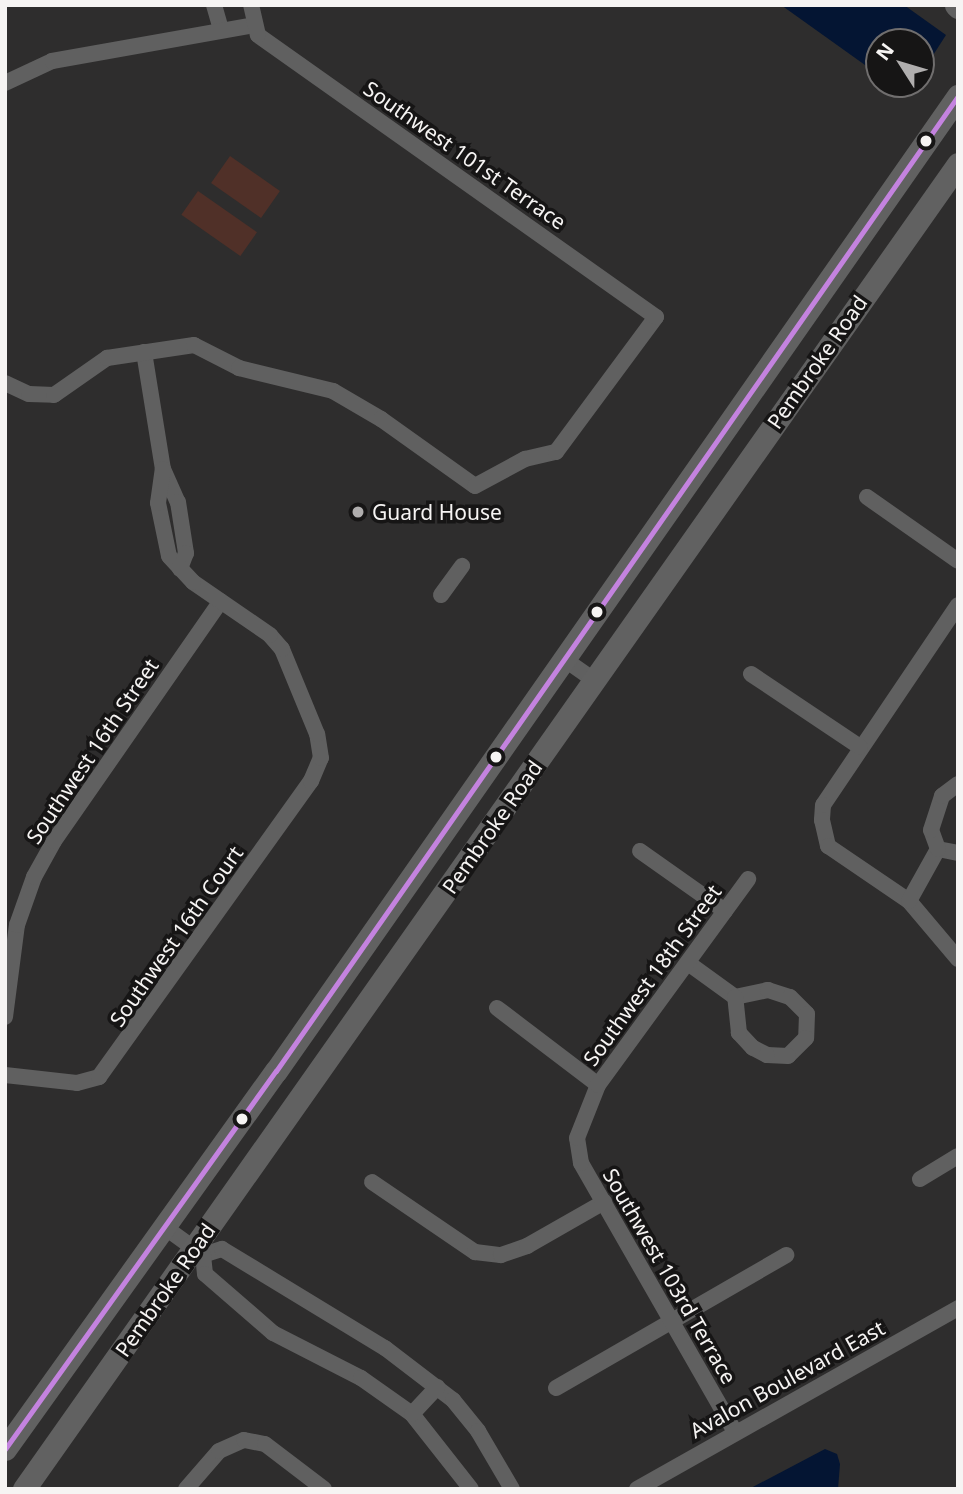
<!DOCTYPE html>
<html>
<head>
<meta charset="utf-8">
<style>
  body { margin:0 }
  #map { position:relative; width:963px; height:1494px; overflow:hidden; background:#2e2d2d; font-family:"Noto Sans",sans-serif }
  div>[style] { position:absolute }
  .green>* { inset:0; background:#503028; transform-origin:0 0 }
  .water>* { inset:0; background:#041533 }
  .street>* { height:16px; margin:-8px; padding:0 8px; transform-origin:8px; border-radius:8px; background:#606060 }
  .secondary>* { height:23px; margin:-11.5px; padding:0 11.5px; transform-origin:11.5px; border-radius:11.5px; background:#616161 }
  .bus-1>* { height:5px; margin:-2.5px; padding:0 2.5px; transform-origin:2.5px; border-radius:2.5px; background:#c483df }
  .dots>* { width:19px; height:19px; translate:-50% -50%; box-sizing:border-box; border:4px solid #161515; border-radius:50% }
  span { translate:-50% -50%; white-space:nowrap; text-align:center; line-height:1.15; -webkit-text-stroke:7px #161515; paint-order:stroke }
  .street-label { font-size:21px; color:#f6f4f3 }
  .poi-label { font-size:21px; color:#f6f4f3 }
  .left { translate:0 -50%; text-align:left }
  .frame { position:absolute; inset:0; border:7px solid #f6f4f3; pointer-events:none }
  .north { position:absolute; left:865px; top:28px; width:70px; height:70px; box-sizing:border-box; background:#161515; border:2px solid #706e6e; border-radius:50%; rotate:307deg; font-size:19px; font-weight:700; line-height:28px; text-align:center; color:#f6f4f3 }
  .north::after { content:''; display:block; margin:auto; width:24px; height:32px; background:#b0aeae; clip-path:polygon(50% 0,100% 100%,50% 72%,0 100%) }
</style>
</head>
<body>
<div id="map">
  <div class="green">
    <div style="left:230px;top:156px;width:61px;height:33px;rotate:35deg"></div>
    <div style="left:198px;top:191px;width:72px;height:29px;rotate:35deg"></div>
  </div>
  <div class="water">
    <div style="clip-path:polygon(781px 5px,904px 5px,946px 35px,921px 74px,921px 42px,879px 42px,879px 75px)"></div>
    <div style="clip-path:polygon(825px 1449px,837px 1454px,840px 1464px,838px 1489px,749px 1489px)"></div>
  </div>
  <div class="street">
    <div style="left:214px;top:5px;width:26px;rotate:74deg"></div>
    <div style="left:5px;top:83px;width:52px;rotate:-25.1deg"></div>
    <div style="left:52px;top:61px;width:205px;rotate:-10.1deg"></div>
    <div style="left:144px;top:352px;width:119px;rotate:80.8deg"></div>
    <div style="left:163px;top:469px;width:36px;rotate:66deg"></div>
    <div style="left:178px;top:502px;width:52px;rotate:81.1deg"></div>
    <div style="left:186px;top:553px;width:17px;rotate:111deg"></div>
    <div style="left:5px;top:383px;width:26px;rotate:25deg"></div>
    <div style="left:29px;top:394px;width:25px;rotate:2deg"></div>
    <div style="left:54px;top:395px;width:65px;rotate:-34.9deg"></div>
    <div style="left:107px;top:358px;width:88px;rotate:-8.5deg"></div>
    <div style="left:194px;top:345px;width:51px;rotate:27.1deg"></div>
    <div style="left:239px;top:368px;width:97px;rotate:13.7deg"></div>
    <div style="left:333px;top:391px;width:56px;rotate:30.3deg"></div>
    <div style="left:381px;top:419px;width:115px;rotate:35.5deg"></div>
    <div style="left:475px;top:486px;width:57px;rotate:-28.4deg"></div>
    <div style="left:525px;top:459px;width:32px;rotate:-13deg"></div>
    <div style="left:556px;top:452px;width:168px;rotate:-53.5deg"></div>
    <div style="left:656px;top:317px;width:488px;rotate:-144.7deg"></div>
    <div style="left:258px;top:35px;width:31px;rotate:-103deg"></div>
    <div style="left:867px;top:497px;width:111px;rotate:35.1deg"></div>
    <div style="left:441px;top:595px;width:36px;rotate:-54deg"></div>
    <div style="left:958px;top:605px;width:241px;rotate:124deg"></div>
    <div style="left:823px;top:805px;width:15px;rotate:94deg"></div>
    <div style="left:822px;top:820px;width:27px;rotate:77deg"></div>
    <div style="left:828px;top:846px;width:98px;rotate:34.2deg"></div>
    <div style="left:909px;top:901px;width:76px;rotate:49.8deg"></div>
    <div style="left:564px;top:659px;width:37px;rotate:35deg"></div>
    <div style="left:751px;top:674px;width:131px;rotate:33.8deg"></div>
    <div style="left:938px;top:849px;width:20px;rotate:11deg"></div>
    <div style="left:640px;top:851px;width:104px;rotate:35.2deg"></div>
    <div style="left:909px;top:901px;width:60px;rotate:-60.9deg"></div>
    <div style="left:938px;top:849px;width:20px;rotate:-110deg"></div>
    <div style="left:931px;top:830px;width:36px;rotate:-72deg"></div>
    <div style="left:942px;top:796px;width:20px;rotate:-37deg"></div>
    <div style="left:688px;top:963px;width:58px;rotate:35.9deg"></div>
    <div style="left:735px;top:997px;width:34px;rotate:-12deg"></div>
    <div style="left:768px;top:990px;width:23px;rotate:18deg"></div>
    <div style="left:790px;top:997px;width:24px;rotate:45deg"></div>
    <div style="left:807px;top:1014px;width:24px;rotate:92deg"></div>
    <div style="left:806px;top:1038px;width:25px;rotate:135deg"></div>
    <div style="left:788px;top:1056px;width:21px;rotate:-177deg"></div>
    <div style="left:767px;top:1055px;width:16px;rotate:-153deg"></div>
    <div style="left:753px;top:1048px;width:21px;rotate:-133deg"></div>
    <div style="left:739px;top:1033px;width:36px;rotate:-96deg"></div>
    <div style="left:497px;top:1008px;width:127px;rotate:37.3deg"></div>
    <div style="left:5px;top:1017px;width:93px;rotate:-82.6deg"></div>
    <div style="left:17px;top:925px;width:51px;rotate:-70.5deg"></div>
    <div style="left:34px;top:877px;width:41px;rotate:-60.9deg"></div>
    <div style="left:54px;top:841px;width:292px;rotate:-55.2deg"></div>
    <div style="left:5px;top:1075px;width:72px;rotate:6.3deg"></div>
    <div style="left:77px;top:1083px;width:23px;rotate:-15deg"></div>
    <div style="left:99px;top:1077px;width:364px;rotate:-54.4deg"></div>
    <div style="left:311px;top:781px;width:25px;rotate:-67deg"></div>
    <div style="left:321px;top:758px;width:24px;rotate:-99deg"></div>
    <div style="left:317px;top:734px;width:92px;rotate:-112.4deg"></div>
    <div style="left:282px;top:649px;width:18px;rotate:-131deg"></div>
    <div style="left:270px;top:635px;width:93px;rotate:-145.5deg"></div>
    <div style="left:193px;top:582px;width:35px;rotate:-133deg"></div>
    <div style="left:169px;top:556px;width:54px;rotate:-101.7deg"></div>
    <div style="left:158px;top:503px;width:34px;rotate:-82deg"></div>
    <div style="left:920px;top:1179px;width:44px;rotate:-31.2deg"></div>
    <div style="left:372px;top:1182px;width:125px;rotate:34.2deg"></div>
    <div style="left:475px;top:1252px;width:26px;rotate:7deg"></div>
    <div style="left:501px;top:1255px;width:28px;rotate:-19deg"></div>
    <div style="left:527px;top:1246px;width:89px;rotate:-29.7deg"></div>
    <div style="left:163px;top:1226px;width:49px;rotate:35.9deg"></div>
    <div style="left:203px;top:1255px;width:20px;rotate:-18deg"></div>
    <div style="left:222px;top:1249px;width:191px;rotate:31.3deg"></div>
    <div style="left:385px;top:1348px;width:86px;rotate:37.4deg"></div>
    <div style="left:453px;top:1400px;width:40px;rotate:51deg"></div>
    <div style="left:478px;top:1431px;width:67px;rotate:59.6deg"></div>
    <div style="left:203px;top:1255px;width:19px;rotate:84deg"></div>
    <div style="left:205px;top:1274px;width:90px;rotate:40.9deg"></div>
    <div style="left:273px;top:1333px;width:99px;rotate:27.1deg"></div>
    <div style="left:361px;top:1378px;width:62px;rotate:35.2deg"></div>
    <div style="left:412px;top:1414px;width:95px;rotate:51.8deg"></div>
    <div style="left:556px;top:1388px;width:266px;rotate:-30deg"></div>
    <div style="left:412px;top:1414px;width:37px;rotate:-47deg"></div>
    <div style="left:735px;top:1432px;width:310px;rotate:-119.8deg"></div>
    <div style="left:581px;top:1163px;width:25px;rotate:-99deg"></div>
    <div style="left:577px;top:1138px;width:57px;rotate:-68.4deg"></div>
    <div style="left:598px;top:1085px;width:255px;rotate:-53.9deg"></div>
    <div style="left:186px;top:1489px;width:50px;rotate:-49deg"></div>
    <div style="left:219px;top:1451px;width:27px;rotate:-24deg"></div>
    <div style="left:244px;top:1440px;width:21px;rotate:11deg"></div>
    <div style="left:265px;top:1444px;width:74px;rotate:37.3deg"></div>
    <div style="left:637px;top:1489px;width:369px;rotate:-29.4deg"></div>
  </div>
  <div class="secondary">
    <div style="left:956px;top:5px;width:3px;rotate:45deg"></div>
    <div style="left:5px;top:1449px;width:465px;rotate:-54.4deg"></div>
    <div style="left:276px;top:1071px;width:1190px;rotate:-55.03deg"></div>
    <div style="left:24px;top:1489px;width:1621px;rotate:-54.82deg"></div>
  </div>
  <div class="bus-1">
    <div style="left:5px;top:1449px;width:465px;rotate:-54.4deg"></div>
    <div style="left:276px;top:1071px;width:1190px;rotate:-55.03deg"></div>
  </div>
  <div class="dots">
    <div style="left:926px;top:141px;background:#f6f4f3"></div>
    <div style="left:358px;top:512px;background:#b0aeae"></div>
    <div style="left:597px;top:612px;background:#f6f4f3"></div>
    <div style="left:496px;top:757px;background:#f6f4f3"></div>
    <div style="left:242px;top:1119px;background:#f6f4f3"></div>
  </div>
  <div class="street-label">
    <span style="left:465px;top:155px;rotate:35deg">Southwest 101st Terrace</span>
    <span style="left:817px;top:362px;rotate:-55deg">Pembroke Road</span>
    <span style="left:92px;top:751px;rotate:-56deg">Southwest 16th Street</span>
    <span style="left:492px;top:827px;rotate:-55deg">Pembroke Road</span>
    <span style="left:176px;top:936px;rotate:-55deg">Southwest 16th Court</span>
    <span style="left:652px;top:975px;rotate:-54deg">Southwest 18th Street</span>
    <span style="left:670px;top:1276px;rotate:60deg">Southwest 103rd Terrace</span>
    <span style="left:165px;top:1290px;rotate:-55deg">Pembroke Road</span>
    <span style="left:787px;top:1379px;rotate:-29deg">Avalon Boulevard East</span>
  </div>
  <div class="poi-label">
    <span class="left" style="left:372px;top:512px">Guard House</span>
  </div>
  <div class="frame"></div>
  <div class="north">N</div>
</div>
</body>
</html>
